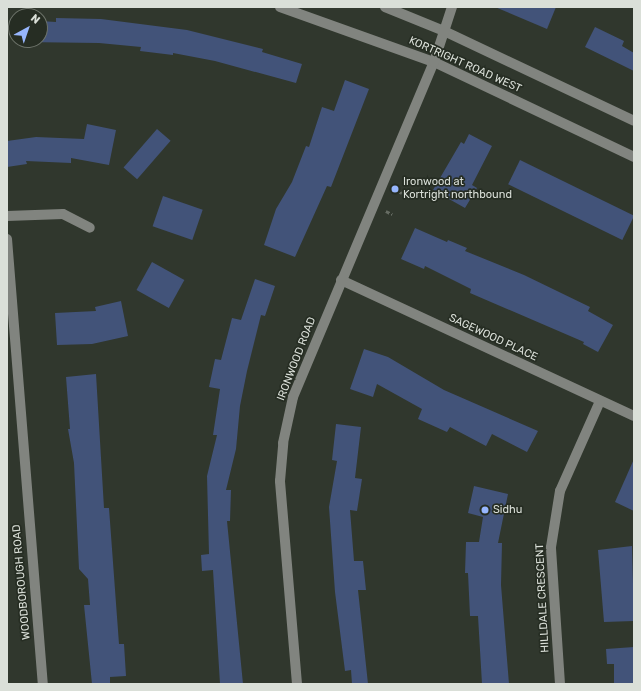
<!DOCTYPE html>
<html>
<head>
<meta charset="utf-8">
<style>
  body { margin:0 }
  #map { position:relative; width:641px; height:691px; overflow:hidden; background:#30372d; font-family:Rubik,sans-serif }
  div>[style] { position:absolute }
  .building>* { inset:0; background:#425379; transform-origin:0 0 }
  .path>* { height:2.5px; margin-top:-1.25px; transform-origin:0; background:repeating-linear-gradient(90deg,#666c63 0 4px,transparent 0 6px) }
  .minor>* { height:10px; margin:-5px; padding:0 5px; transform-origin:5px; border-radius:5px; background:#81847f }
  .dots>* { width:11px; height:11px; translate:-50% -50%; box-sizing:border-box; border:2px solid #262d23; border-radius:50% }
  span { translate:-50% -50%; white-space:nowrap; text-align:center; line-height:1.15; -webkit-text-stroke:3.5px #262d23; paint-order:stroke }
  .street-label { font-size:11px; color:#dadfd8 }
  .poi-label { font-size:11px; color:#dadfd8 }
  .left { translate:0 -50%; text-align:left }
  .frame { position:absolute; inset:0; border:8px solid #dadfd8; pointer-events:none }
  .north { position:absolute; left:8px; top:8px; width:40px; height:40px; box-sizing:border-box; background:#262d23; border:1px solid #6e746b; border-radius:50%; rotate:40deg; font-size:11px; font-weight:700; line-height:16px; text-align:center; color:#dadfd8 }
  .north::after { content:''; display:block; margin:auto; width:14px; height:18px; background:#97b6fd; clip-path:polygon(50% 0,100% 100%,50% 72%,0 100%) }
</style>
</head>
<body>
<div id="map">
  <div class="building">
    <div style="clip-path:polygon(495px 7px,556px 7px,547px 29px)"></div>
    <div style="clip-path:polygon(56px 18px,101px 19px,187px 30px,263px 49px,262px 52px,302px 64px,296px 83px,215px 61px,173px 53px,173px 55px,140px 51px,141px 47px,99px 43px,23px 42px,23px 40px,40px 40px,40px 21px,56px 22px)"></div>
    <div style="clip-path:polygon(12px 20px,16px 21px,16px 38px,11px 38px)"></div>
    <div style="clip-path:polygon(595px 27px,624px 41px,622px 46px,634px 53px,634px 71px,585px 47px)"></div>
    <div style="clip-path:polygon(345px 80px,369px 89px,331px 187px,327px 186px,295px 257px,264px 245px,276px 209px,292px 182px,306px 146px,309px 147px,322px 107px,334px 111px)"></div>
    <div style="clip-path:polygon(87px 124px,116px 130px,109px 165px,71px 158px,71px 163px,26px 161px,27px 164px,7px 167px,7px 141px,36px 137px,84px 139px)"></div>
    <div style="left:157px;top:129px;width:18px;height:51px;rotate:41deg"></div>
    <div style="clip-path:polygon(469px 134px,492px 146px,472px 185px,477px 188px,465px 208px,433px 190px,461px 142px,464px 144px)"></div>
    <div style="left:520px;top:160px;width:127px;height:27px;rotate:26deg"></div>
    <div style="left:163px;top:196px;width:42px;height:32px;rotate:19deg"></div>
    <div style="clip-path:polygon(415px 228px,447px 242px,448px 240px,467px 248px,465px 251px,524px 275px,590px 307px,588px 311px,613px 325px,598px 352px,583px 344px,584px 342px,470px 293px,471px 289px,425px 266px,424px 269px,401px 259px)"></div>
    <div style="left:152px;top:262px;width:37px;height:32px;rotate:29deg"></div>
    <div style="clip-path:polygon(255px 279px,275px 286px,265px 316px,261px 315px,247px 371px,240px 406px,236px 449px,226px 490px,231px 490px,230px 521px,227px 521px,243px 684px,220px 684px,213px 570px,202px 571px,201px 555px,209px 554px,207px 476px,217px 435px,213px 435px,220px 389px,209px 387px,215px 359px,221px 360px,232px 318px,241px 320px)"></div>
    <div style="clip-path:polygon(121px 301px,128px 336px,92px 344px,57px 345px,55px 313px,96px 311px,95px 307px)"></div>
    <div style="clip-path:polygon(364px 349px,388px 357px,444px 390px,538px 431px,527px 452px,492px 434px,486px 446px,450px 427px,447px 432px,418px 419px,422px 409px,377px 384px,373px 397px,350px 389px)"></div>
    <div style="clip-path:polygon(96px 374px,104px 508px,109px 508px,119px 644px,124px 644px,126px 676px,110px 677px,110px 684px,92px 684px,84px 605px,90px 605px,88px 579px,79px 569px,74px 463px,68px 429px,70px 429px,66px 377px)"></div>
    <div style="clip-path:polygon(336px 424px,361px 427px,355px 478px,362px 479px,357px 511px,350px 510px,354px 561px,363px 561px,366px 590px,358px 590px,368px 684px,352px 684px,351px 670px,345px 671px,335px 592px,329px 507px,337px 461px,332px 460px)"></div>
    <div style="clip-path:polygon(634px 459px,634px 511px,615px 502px)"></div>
    <div style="clip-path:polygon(474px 486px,508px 494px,498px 543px,502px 543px,501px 585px,509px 684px,482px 684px,478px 616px,470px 616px,468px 573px,465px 573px,466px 542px,479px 542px,483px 517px,468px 513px)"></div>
    <div style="clip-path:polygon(632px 546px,634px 621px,604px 622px,598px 550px)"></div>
    <div style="clip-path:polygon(634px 647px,634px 684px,614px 684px,614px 664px,607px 664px,606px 649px)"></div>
  </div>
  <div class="path">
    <div style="left:395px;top:189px;width:8px;rotate:30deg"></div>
    <div style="left:386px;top:211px;width:7px;rotate:27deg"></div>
  </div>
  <div class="minor">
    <div style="left:280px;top:7px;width:164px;rotate:19.7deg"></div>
    <div style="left:434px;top:62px;width:221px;rotate:25.4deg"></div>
    <div style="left:385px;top:7px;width:64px;rotate:22.1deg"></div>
    <div style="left:444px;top:31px;width:210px;rotate:25.3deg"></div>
    <div style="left:7px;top:216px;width:56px;rotate:-2deg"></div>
    <div style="left:63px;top:214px;width:30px;rotate:27deg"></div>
    <div style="left:7px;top:239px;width:446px;rotate:85.4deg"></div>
    <div style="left:341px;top:280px;width:323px;rotate:24.9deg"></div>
    <div style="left:297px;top:684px;width:204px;rotate:-94.8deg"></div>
    <div style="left:280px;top:481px;width:38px;rotate:-85deg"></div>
    <div style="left:283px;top:443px;width:47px;rotate:-77.7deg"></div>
    <div style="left:293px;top:397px;width:363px;rotate:-67.2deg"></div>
    <div style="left:434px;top:62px;width:58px;rotate:-71.9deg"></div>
    <div style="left:560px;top:684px;width:137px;rotate:-93.8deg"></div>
    <div style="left:551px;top:547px;width:57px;rotate:-80.9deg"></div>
    <div style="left:560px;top:491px;width:98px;rotate:-66deg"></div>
  </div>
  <div class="dots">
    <div style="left:395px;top:189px;background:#97b6fd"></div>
    <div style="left:485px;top:510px;background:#97b6fd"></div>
  </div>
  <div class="street-label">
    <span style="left:465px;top:65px;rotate:24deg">KORTRIGHT ROAD WEST</span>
    <span style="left:493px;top:338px;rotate:25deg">SAGEWOOD PLACE</span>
    <span style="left:297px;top:359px;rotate:-69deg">IRONWOOD ROAD</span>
    <span style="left:22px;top:582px;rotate:-95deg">WOODBOROUGH ROAD</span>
    <span style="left:543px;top:598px;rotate:-93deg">HILLDALE CRESCENT</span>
  </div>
  <div class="poi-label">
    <span class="left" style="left:403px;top:189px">Ironwood at<br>Kortright northbound</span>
    <span class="left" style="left:493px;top:510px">Sidhu</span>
  </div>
  <div class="frame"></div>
  <div class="north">N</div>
</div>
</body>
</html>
